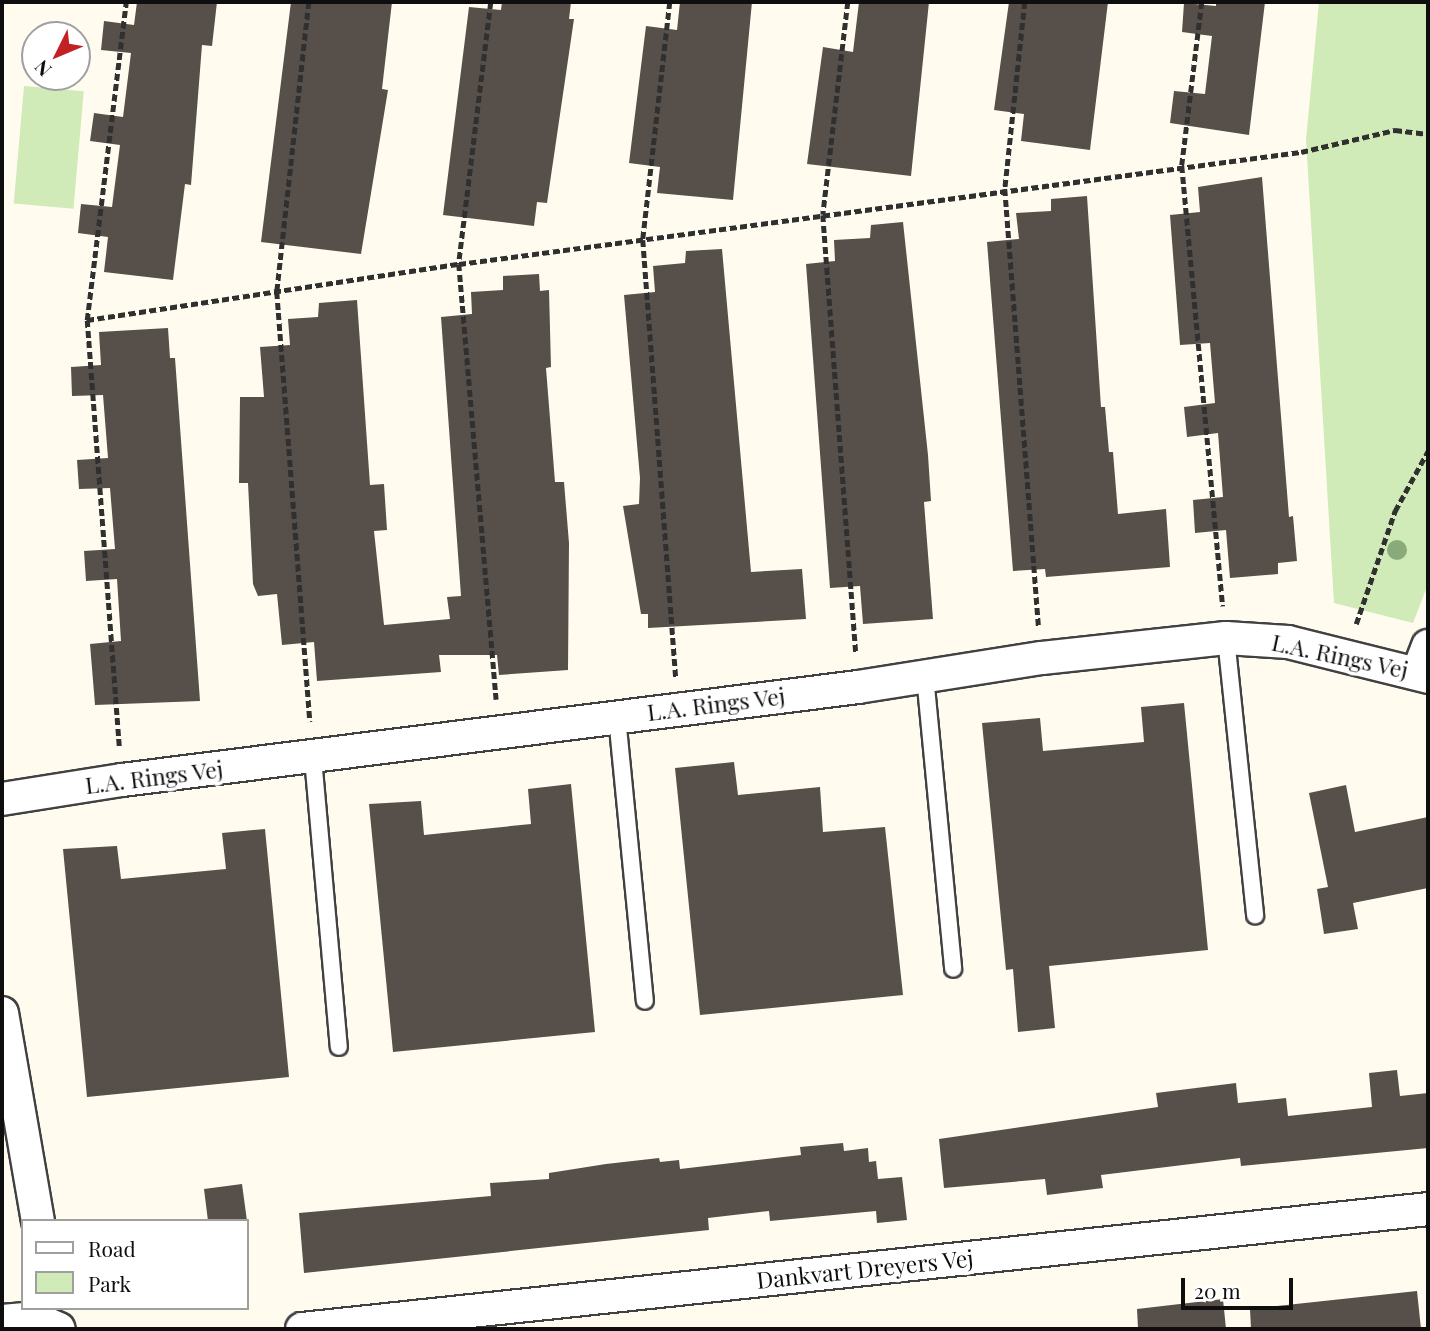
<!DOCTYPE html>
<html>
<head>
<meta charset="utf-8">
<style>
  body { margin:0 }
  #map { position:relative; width:1430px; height:1331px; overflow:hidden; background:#fffcef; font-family:"Playfair Display",serif }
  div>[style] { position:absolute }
  .green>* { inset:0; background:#d0ebb7; transform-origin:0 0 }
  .building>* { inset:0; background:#574f4a }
  .path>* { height:4.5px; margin-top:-2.25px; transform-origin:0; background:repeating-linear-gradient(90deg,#303030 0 7px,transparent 0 10.5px) }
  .roads { filter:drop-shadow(2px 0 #414141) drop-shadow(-2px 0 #414141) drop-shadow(0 2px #414141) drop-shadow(0 -2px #414141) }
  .lane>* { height:16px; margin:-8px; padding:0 8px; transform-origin:8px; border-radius:8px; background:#fff }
  .street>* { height:32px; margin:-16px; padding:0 16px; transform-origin:16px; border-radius:16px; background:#fff }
  .trees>* { width:20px; height:20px; margin:-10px; border-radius:50%; background:#89ab7b }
  span { translate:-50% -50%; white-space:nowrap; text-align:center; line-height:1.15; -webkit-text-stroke:7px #fff; paint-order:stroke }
  .street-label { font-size:23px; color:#0e0e0e }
  .frame { position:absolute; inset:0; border:4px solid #0e0e0e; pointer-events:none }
  .legend { position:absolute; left:21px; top:1219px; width:228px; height:91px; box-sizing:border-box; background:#fff; border:2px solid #9f9f9f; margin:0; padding:9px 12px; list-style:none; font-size:21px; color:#0e0e0e }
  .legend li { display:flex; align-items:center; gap:14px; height:35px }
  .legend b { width:35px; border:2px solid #9f9f9f }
  .north { position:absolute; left:21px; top:21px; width:70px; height:70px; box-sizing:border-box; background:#fff; border:2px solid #9f9f9f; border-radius:50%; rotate:227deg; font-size:19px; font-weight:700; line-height:28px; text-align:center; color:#0e0e0e }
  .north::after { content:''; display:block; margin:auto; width:24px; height:32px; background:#c22223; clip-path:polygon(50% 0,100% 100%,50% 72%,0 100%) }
  .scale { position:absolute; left:1181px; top:1278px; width:112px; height:32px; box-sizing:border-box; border:4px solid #0e0e0e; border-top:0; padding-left:9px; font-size:21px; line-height:24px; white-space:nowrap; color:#0e0e0e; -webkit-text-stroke:5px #fff; paint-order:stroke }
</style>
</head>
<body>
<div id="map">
  <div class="green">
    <div style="clip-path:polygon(1319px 2px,1428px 2px,1428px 584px,1413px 623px,1334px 603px,1306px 140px)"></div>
    <div style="left:24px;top:86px;width:60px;height:118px;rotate:5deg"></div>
  </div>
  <div class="building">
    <div style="clip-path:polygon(137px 2px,217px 2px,212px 46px,202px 45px,191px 185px,185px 184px,173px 280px,104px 272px,108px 237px,78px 233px,81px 204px,112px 207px,120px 145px,90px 141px,94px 113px,123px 117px,131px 53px,101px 50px,104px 21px,134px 25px)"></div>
    <div style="clip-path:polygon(291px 2px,392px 2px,382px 89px,388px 90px,361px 254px,261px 242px)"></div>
    <div style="clip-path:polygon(502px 2px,571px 2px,569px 19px,574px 19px,547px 203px,537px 202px,534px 226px,443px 215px,469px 7px,501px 10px)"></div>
    <div style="clip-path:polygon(680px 2px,752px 2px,733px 200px,657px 193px,660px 167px,629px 163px,646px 26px,677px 30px)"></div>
    <div style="clip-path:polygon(859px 2px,929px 2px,911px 176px,807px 164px,823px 47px,853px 52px)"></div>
    <div style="clip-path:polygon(1009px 2px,1108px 2px,1090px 150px,1021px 141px,1024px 114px,994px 110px)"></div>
    <div style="clip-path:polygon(1216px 2px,1265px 2px,1249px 135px,1170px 123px,1174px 91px,1205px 94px,1212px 36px,1182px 32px,1184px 3px,1216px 6px)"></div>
    <div style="clip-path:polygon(1262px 177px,1289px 517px,1293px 516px,1297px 561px,1278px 563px,1278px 574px,1230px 578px,1226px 530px,1195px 533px,1193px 500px,1223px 497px,1218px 433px,1187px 437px,1184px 407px,1215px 403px,1210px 343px,1180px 345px,1170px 215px,1200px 212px,1198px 187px)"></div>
    <div style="clip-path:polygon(1087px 196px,1101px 407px,1105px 407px,1109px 452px,1113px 452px,1118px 514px,1166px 509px,1170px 567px,1046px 577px,1045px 569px,1013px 571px,987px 242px,1019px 239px,1016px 213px,1051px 211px,1051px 199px)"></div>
    <div style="clip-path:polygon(903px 222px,928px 455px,931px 501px,924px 502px,933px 619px,863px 624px,860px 586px,830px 588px,806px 264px,835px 261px,834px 240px,870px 238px,871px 225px)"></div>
    <div style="clip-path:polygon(722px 249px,751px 572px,802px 569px,806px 619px,648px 628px,648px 614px,641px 614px,623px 506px,639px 504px,640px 478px,624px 295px,655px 292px,653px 266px,685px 263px,686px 251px)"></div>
    <div style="clip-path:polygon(539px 274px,540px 291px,549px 290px,551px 367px,546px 368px,555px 482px,564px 482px,569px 543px,568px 670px,499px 675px,497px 655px,439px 655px,441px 672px,317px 681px,314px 642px,282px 645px,277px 594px,258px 596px,253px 584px,248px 483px,239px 483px,240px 397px,264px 397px,260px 347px,290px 345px,288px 319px,318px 317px,319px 303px,357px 300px,370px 485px,384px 484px,387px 530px,374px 531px,384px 625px,450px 619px,447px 597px,461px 596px,441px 317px,472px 314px,471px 292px,503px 290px,503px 276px)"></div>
    <div style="clip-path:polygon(168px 328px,170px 358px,175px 358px,200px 701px,95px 705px,90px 644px,121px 641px,117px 579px,86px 581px,84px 551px,115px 549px,110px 488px,79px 489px,77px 460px,108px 458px,103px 395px,72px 396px,71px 367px,101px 365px,99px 332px)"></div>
    <div style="clip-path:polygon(1184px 703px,1208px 950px,1049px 966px,1055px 1028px,1018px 1032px,1013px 969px,1006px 970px,982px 723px,1040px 718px,1043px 751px,1144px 742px,1141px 707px)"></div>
    <div style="clip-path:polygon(734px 762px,738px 795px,820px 787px,823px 832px,885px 827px,903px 995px,700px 1015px,675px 768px)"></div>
    <div style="clip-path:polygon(571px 784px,595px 1032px,393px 1052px,369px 804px,421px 801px,424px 835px,531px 824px,528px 789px)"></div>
    <div style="clip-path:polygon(1346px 785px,1355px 832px,1428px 817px,1428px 888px,1353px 903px,1358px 929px,1324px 934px,1317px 889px,1328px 887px,1309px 793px)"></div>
    <div style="clip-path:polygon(265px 829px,289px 1077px,87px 1097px,63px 849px,117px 846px,121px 879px,226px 869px,222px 833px)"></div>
    <div style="clip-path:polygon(1397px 1070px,1400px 1096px,1428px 1093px,1428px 1148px,1241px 1166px,1240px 1158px,1101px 1175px,1103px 1188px,1047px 1195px,1045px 1179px,944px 1188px,939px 1139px,1158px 1107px,1156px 1093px,1236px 1083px,1238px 1103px,1286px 1098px,1288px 1116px,1372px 1107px,1369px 1073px)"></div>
    <div style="clip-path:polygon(843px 1143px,844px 1151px,868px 1148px,869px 1162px,876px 1161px,878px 1179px,902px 1177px,907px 1220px,877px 1223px,876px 1211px,770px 1221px,769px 1211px,708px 1218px,709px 1230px,304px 1273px,299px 1213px,491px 1196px,490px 1183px,549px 1179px,549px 1173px,606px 1164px,659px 1158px,660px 1162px,679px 1160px,680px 1169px,801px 1155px,800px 1147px)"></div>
    <div style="clip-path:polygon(242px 1184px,247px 1221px,208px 1221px,204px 1189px)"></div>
    <div style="clip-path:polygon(1417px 1291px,1421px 1329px,1251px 1329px,1250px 1309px)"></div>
    <div style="clip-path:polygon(1223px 1299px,1226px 1329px,1138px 1329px,1137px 1309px)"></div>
  </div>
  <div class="path">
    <div style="left:309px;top:2px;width:292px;rotate:96.3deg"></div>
    <div style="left:277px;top:292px;width:431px;rotate:85.6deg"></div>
    <div style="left:491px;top:2px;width:264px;rotate:97deg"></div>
    <div style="left:459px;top:264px;width:437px;rotate:85.1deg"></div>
    <div style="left:670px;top:2px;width:240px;rotate:96.5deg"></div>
    <div style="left:643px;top:240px;width:438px;rotate:85.7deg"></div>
    <div style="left:848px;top:2px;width:214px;rotate:96.7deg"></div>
    <div style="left:823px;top:215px;width:440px;rotate:85.7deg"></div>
    <div style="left:1025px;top:2px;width:188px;rotate:96.1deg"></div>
    <div style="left:1005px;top:189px;width:438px;rotate:85.6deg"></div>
    <div style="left:1202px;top:2px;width:165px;rotate:97deg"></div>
    <div style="left:1182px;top:166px;width:442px;rotate:84.7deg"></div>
    <div style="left:87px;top:320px;width:376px;rotate:-8.6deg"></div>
    <div style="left:459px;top:264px;width:849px;rotate:-7.58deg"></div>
    <div style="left:1301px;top:152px;width:97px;rotate:-13.2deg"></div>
    <div style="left:1395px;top:130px;width:33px;rotate:7deg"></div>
    <div style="left:1356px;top:624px;width:120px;rotate:-71deg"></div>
    <div style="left:1395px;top:511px;width:68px;rotate:-61.2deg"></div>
    <div style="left:119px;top:746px;width:427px;rotate:-94.3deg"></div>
    <div style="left:87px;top:320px;width:320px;rotate:-83deg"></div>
  </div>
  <div class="roads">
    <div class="lane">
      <div style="left:1226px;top:638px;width:279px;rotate:84deg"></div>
      <div style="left:925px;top:676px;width:294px;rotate:84.5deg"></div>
      <div style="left:617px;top:717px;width:285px;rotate:84.4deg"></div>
      <div style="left:313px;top:758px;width:290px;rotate:84.9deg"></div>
    </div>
    <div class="street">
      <div style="left:1418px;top:672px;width:28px;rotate:-69deg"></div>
      <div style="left:2px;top:799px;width:121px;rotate:-9deg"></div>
      <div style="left:122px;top:780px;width:742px;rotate:-7.2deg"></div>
      <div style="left:858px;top:687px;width:186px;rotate:-9deg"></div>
      <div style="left:1042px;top:658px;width:185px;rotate:-6.2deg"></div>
      <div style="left:1226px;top:638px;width:62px;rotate:3.7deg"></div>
      <div style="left:1288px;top:642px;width:144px;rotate:14deg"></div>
      <div style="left:2px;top:1013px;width:211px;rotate:80.2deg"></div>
      <div style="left:2px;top:1321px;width:32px;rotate:-5deg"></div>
      <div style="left:34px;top:1318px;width:27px;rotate:24deg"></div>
      <div style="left:302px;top:1329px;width:1132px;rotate:-6.08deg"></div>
    </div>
  </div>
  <div class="trees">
    <div style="left:1397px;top:550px"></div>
  </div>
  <div class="street-label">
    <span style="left:1340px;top:656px;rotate:12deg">L.A. Rings Vej</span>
    <span style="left:716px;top:704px;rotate:-7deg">L.A. Rings Vej</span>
    <span style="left:154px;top:777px;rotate:-7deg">L.A. Rings Vej</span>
    <span style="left:865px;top:1269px;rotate:-6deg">Dankvart Dreyers Vej</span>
  </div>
  <div class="frame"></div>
  <ul class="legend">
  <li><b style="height:9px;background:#fff"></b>Road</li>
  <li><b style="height:19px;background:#d0ebb7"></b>Park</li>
  </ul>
  <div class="north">N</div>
  <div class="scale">20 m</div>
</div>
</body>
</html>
